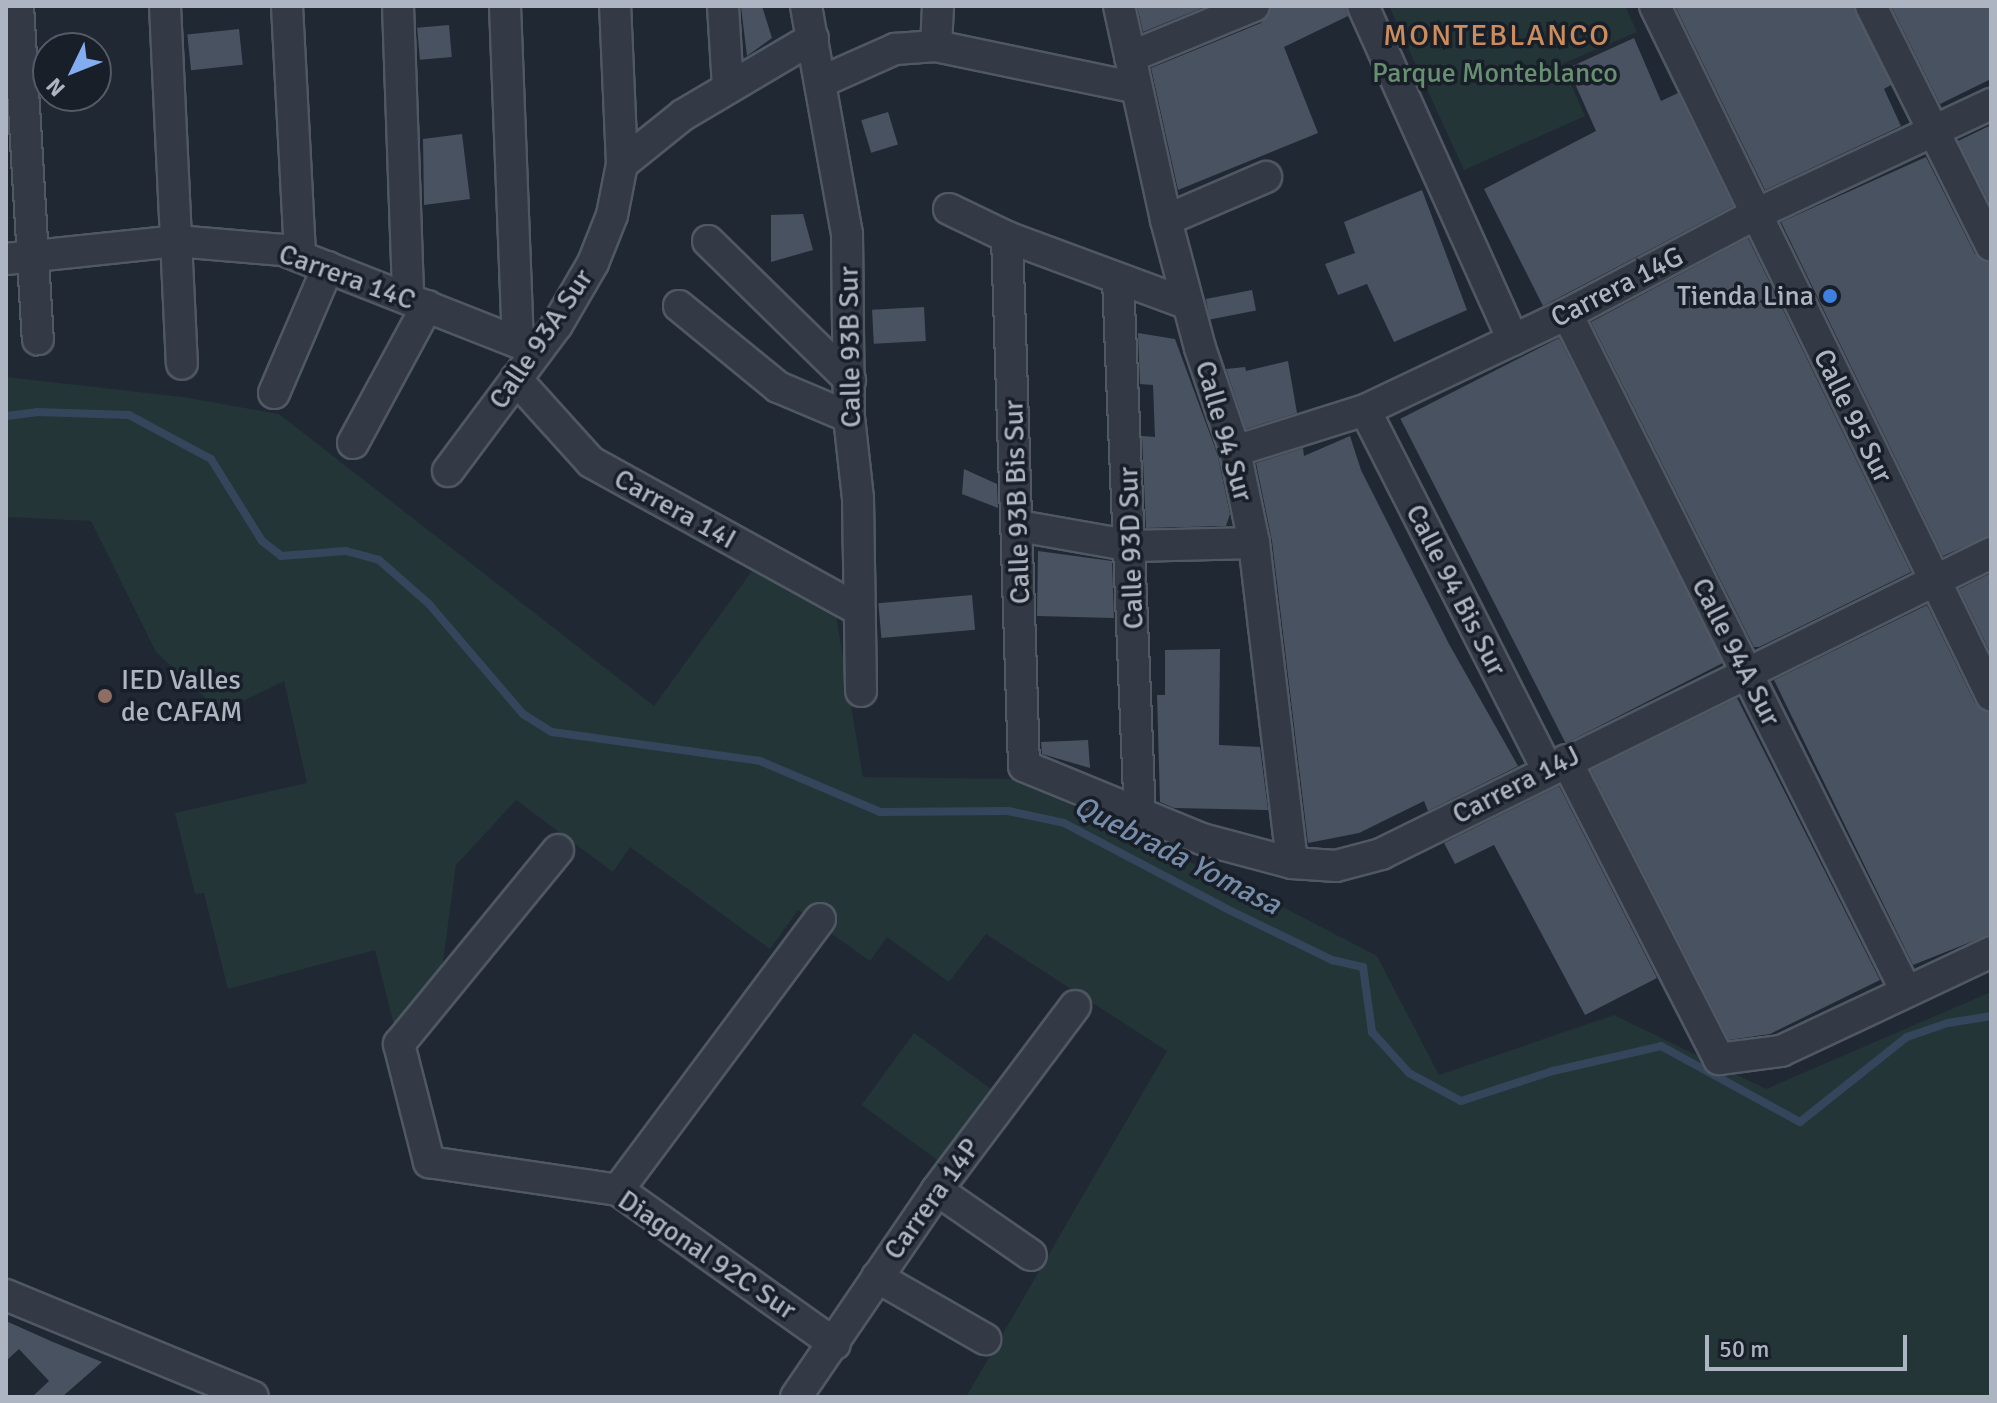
<!DOCTYPE html>
<html>
<head>
<meta charset="utf-8">
<style>
  body { margin:0 }
  #map { position:relative; width:1997px; height:1403px; overflow:hidden; background:#202834; font-family:Signika,sans-serif }
  div>[style] { position:absolute }
  .green>* { inset:0; background:#233536; transform-origin:0 0 }
  .stream>* { height:8px; margin:-4px; padding:0 4px; transform-origin:4px; border-radius:4px; background:#35465c }
  .building>* { inset:0; background:#485260; transform-origin:0 0 }
  .roads { filter:drop-shadow(2px 0 #505863) drop-shadow(-2px 0 #505863) drop-shadow(0 2px #505863) drop-shadow(0 -2px #505863) }
  .street>* { height:30px; margin:-15px; padding:0 15px; transform-origin:15px; border-radius:15px; background:#333a45 }
  .dots>* { width:22px; height:22px; translate:-50% -50%; box-sizing:border-box; border:4px solid #191f29; border-radius:50% }
  span { translate:-50% -50%; white-space:nowrap; text-align:center; line-height:1.15; -webkit-text-stroke:7px #191f29; paint-order:stroke }
  .park-label { font-size:28px; color:#669070 }
  .street-label { font-size:28px; color:#adb5c2 }
  .poi-label { font-size:28px; color:#adb5c2 }
  .right { translate:-100% -50%; text-align:right }
  .left { translate:0 -50%; text-align:left }
  .neighbourhood-label { font-size:30px; color:#cc8d5e; letter-spacing:2px }
  .water-label { font-size:30px; color:#768ca9; font-style:italic }
  .frame { position:absolute; inset:0; border:8px solid #adb5c2; pointer-events:none }
  .north { position:absolute; left:32px; top:32px; width:80px; height:80px; box-sizing:border-box; background:#191f29; border:2px solid #545b66; border-radius:50%; rotate:227deg; font-size:22px; font-weight:700; line-height:32px; text-align:center; color:#adb5c2 }
  .north::after { content:''; display:block; margin:auto; width:28px; height:36px; background:#82aef1; clip-path:polygon(50% 0,100% 100%,50% 72%,0 100%) }
  .scale { position:absolute; left:1705px; top:1335px; width:202px; height:36px; box-sizing:border-box; border:4px solid #adb5c2; border-top:0; padding-left:10px; font-size:24px; line-height:28px; white-space:nowrap; color:#adb5c2; -webkit-text-stroke:6px #191f29; paint-order:stroke }
</style>
</head>
<body>
<div id="map">
  <div class="green">
    <div style="clip-path:polygon(1389px 6px,1625px 6px,1637px 32px,1562px 64px,1585px 116px,1464px 170px)"></div>
    <div style="clip-path:polygon(6px 377px,183px 397px,279px 414px,654px 706px,752px 571px,836px 615px,863px 777px,1018px 779px,1273px 902px,1377px 956px,1439px 1075px,1614px 1015px,1766px 1089px,1991px 992px,1991px 1397px,966px 1397px,1167px 1051px,986px 934px,949px 982px,887px 937px,870px 961px,798px 910px,770px 949px,630px 847px,613px 872px,516px 800px,456px 865px,441px 976px,395px 1029px,375px 950px,228px 989px,204px 893px,195px 894px,175px 813px,307px 783px,284px 681px,221px 712px,156px 652px,91px 521px,6px 517px)"></div>
    <div style="left:914px;top:1033px;width:97px;height:89px;rotate:36deg"></div>
  </div>
  <div class="stream">
    <div style="left:6px;top:416px;width:31px;rotate:-7deg"></div>
    <div style="left:37px;top:412px;width:92px;rotate:1.9deg"></div>
    <div style="left:129px;top:415px;width:93px;rotate:28.2deg"></div>
    <div style="left:211px;top:459px;width:97px;rotate:58.1deg"></div>
    <div style="left:262px;top:541px;width:24px;rotate:38deg"></div>
    <div style="left:281px;top:556px;width:65px;rotate:-4.4deg"></div>
    <div style="left:346px;top:551px;width:34px;rotate:15deg"></div>
    <div style="left:379px;top:560px;width:67px;rotate:41.3deg"></div>
    <div style="left:429px;top:604px;width:145px;rotate:49.5deg"></div>
    <div style="left:523px;top:714px;width:34px;rotate:32deg"></div>
    <div style="left:552px;top:732px;width:210px;rotate:7.9deg"></div>
    <div style="left:760px;top:761px;width:130px;rotate:23deg"></div>
    <div style="left:880px;top:812px;width:128px;rotate:-0.4deg"></div>
    <div style="left:1008px;top:811px;width:57px;rotate:12.1deg"></div>
    <div style="left:1064px;top:823px;width:184px;rotate:27.8deg"></div>
    <div style="left:1227px;top:909px;width:117px;rotate:25.9deg"></div>
    <div style="left:1332px;top:960px;width:32px;rotate:13deg"></div>
    <div style="left:1363px;top:967px;width:66px;rotate:82.1deg"></div>
    <div style="left:1372px;top:1032px;width:55px;rotate:47.9deg"></div>
    <div style="left:1409px;top:1073px;width:59px;rotate:28.3deg"></div>
    <div style="left:1461px;top:1101px;width:97px;rotate:-18.1deg"></div>
    <div style="left:1553px;top:1071px;width:111px;rotate:-13deg"></div>
    <div style="left:1661px;top:1046px;width:158px;rotate:28.7deg"></div>
    <div style="left:1800px;top:1122px;width:137px;rotate:-38.5deg"></div>
    <div style="left:1907px;top:1037px;width:43px;rotate:-18.9deg"></div>
    <div style="left:1948px;top:1023px;width:44px;rotate:-9.2deg"></div>
  </div>
  <div class="building">
    <div style="clip-path:polygon(762px 6px,772px 38px,747px 56px,741px 7px)"></div>
    <div style="clip-path:polygon(1137px 6px,1207px 6px,1143px 32px)"></div>
    <div style="clip-path:polygon(1272px 6px,1345px 6px,1348px 16px,1284px 47px,1318px 133px,1178px 190px,1151px 68px,1261px 23px)"></div>
    <div style="clip-path:polygon(1675px 6px,1853px 6px,1891px 85px,1884px 89px,1901px 126px,1765px 190px)"></div>
    <div style="clip-path:polygon(1891px 6px,1991px 6px,1991px 79px,1940px 104px)"></div>
    <div style="left:449px;top:25px;width:32px;height:32px;rotate:85deg"></div>
    <div style="left:239px;top:29px;width:36px;height:52px;rotate:84deg"></div>
    <div style="clip-path:polygon(1634px 38px,1661px 101px,1678px 93px,1733px 206px,1543px 306px,1484px 189px,1596px 131px,1568px 68px)"></div>
    <div style="left:888px;top:112px;width:34px;height:28px;rotate:73deg"></div>
    <div style="clip-path:polygon(1991px 125px,1991px 206px,1958px 141px)"></div>
    <div style="clip-path:polygon(462px 134px,470px 199px,424px 205px,423px 139px)"></div>
    <div style="clip-path:polygon(1926px 157px,1975px 254px,1991px 264px,1991px 535px,1943px 556px,1781px 222px)"></div>
    <div style="clip-path:polygon(1422px 190px,1467px 310px,1394px 342px,1367px 284px,1338px 295px,1325px 264px,1355px 253px,1344px 222px)"></div>
    <div style="clip-path:polygon(803px 214px,813px 250px,771px 262px,771px 215px)"></div>
    <div style="clip-path:polygon(1748px 238px,1911px 572px,1759px 647px,1754px 647px,1591px 322px)"></div>
    <div style="left:1252px;top:290px;width:21px;height:47px;rotate:79deg"></div>
    <div style="left:924px;top:307px;width:34px;height:52px;rotate:87deg"></div>
    <div style="clip-path:polygon(1138px 333px,1175px 339px,1218px 456px,1230px 514px,1226px 526px,1146px 528px,1142px 436px,1155px 437px,1153px 385px,1140px 384px)"></div>
    <div style="left:1559px;top:338px;width:364px;height:178px;rotate:63deg"></div>
    <div style="clip-path:polygon(1288px 361px,1297px 413px,1246px 429px,1226px 369px,1245px 367px,1246px 371px)"></div>
    <div style="clip-path:polygon(1350px 436px,1361px 470px,1449px 644px,1518px 766px,1428px 811px,1424px 801px,1359px 833px,1308px 843px,1272px 541px,1256px 463px,1303px 448px,1304px 456px)"></div>
    <div style="clip-path:polygon(964px 469px,997px 484px,998px 508px,962px 494px)"></div>
    <div style="clip-path:polygon(1038px 551px,1112px 561px,1114px 618px,1037px 616px)"></div>
    <div style="clip-path:polygon(1991px 573px,1991px 654px,1959px 589px)"></div>
    <div style="left:972px;top:595px;width:35px;height:94px;rotate:85deg"></div>
    <div style="clip-path:polygon(1927px 605px,1975px 703px,1991px 713px,1991px 934px,1913px 965px,1774px 680px)"></div>
    <div style="clip-path:polygon(1220px 649px,1219px 745px,1260px 747px,1268px 810px,1174px 808px,1160px 802px,1157px 695px,1165px 695px,1165px 650px)"></div>
    <div style="clip-path:polygon(1737px 698px,1880px 980px,1770px 1034px,1729px 1040px,1591px 770px)"></div>
    <div style="clip-path:polygon(1088px 740px,1090px 768px,1042px 754px,1041px 742px)"></div>
    <div style="clip-path:polygon(1559px 786px,1657px 978px,1585px 1015px,1494px 845px,1455px 864px,1444px 843px)"></div>
    <div style="clip-path:polygon(6px 1321px,53px 1342px,102px 1362px,62px 1397px,32px 1397px,49px 1381px,19px 1349px,6px 1361px)"></div>
  </div>
  <div class="roads">
    <div class="street">
      <div style="left:18px;top:6px;width:334px;rotate:86.6deg"></div>
      <div style="left:165px;top:6px;width:358px;rotate:87.3deg"></div>
      <div style="left:287px;top:6px;width:250px;rotate:87deg"></div>
      <div style="left:398px;top:6px;width:293px;rotate:88deg"></div>
      <div style="left:505px;top:6px;width:336px;rotate:87.8deg"></div>
      <div style="left:723px;top:6px;width:82px;rotate:86.5deg"></div>
      <div style="left:806px;top:6px;width:232px;rotate:79.8deg"></div>
      <div style="left:847px;top:234px;width:183px;rotate:89.4deg"></div>
      <div style="left:849px;top:417px;width:82px;rotate:83.7deg"></div>
      <div style="left:858px;top:499px;width:192px;rotate:89.1deg"></div>
      <div style="left:1119px;top:6px;width:219px;rotate:77.6deg"></div>
      <div style="left:1166px;top:220px;width:132px;rotate:75.1deg"></div>
      <div style="left:1200px;top:348px;width:109px;rotate:71.2deg"></div>
      <div style="left:1235px;top:451px;width:94px;rotate:78.3deg"></div>
      <div style="left:1254px;top:543px;width:322px;rotate:83.2deg"></div>
      <div style="left:1363px;top:6px;width:366px;rotate:65.8deg"></div>
      <div style="left:1655px;top:6px;width:767px;rotate:64deg"></div>
      <div style="left:1871px;top:6px;width:268px;rotate:63.4deg"></div>
      <div style="left:936px;top:46px;width:40px;rotate:-87.1deg"></div>
      <div style="left:1130px;top:57px;width:134px;rotate:-22.4deg"></div>
      <div style="left:823px;top:81px;width:79px;rotate:-24deg"></div>
      <div style="left:895px;top:49px;width:41px;rotate:-4.2deg"></div>
      <div style="left:936px;top:46px;width:205px;rotate:11.8deg"></div>
      <div style="left:622px;top:164px;width:78px;rotate:-38.8deg"></div>
      <div style="left:683px;top:115px;width:151px;rotate:-30.6deg"></div>
      <div style="left:949px;top:209px;width:64px;rotate:25.8deg"></div>
      <div style="left:1007px;top:237px;width:193px;rotate:20.3deg"></div>
      <div style="left:1166px;top:220px;width:109px;rotate:-23.3deg"></div>
      <div style="left:1007px;top:237px;width:529px;rotate:88.16deg"></div>
      <div style="left:1024px;top:766px;width:192px;rotate:22.3deg"></div>
      <div style="left:1202px;top:839px;width:93px;rotate:14.9deg"></div>
      <div style="left:1292px;top:863px;width:44px;rotate:3.9deg"></div>
      <div style="left:1336px;top:866px;width:47px;rotate:-14.9deg"></div>
      <div style="left:1381px;top:854px;width:680px;rotate:-26.26deg"></div>
      <div style="left:708px;top:241px;width:199px;rotate:44.4deg"></div>
      <div style="left:6px;top:259px;width:171px;rotate:-6deg"></div>
      <div style="left:176px;top:241px;width:107px;rotate:4.8deg"></div>
      <div style="left:283px;top:250px;width:273px;rotate:21.5deg"></div>
      <div style="left:1118px;top:279px;width:538px;rotate:87.66deg"></div>
      <div style="left:679px;top:306px;width:128px;rotate:39.3deg"></div>
      <div style="left:778px;top:387px;width:77px;rotate:22.9deg"></div>
      <div style="left:1567px;top:314px;width:757px;rotate:63.4deg"></div>
      <div style="left:516px;top:379px;width:112px;rotate:47.9deg"></div>
      <div style="left:591px;top:462px;width:304px;rotate:28.9deg"></div>
      <div style="left:274px;top:393px;width:137px;rotate:-66.8deg"></div>
      <div style="left:1365px;top:410px;width:402px;rotate:63.1deg"></div>
      <div style="left:353px;top:443px;width:156px;rotate:-61.6deg"></div>
      <div style="left:1235px;top:451px;width:136px;rotate:-17.5deg"></div>
      <div style="left:1365px;top:410px;width:224px;rotate:-25.4deg"></div>
      <div style="left:1567px;top:314px;width:212px;rotate:-27.9deg"></div>
      <div style="left:1754px;top:215px;width:262px;rotate:-25.1deg"></div>
      <div style="left:448px;top:471px;width:182px;rotate:-53.3deg"></div>
      <div style="left:557px;top:325px;width:72px;rotate:-59.9deg"></div>
      <div style="left:593px;top:263px;width:52px;rotate:-68.4deg"></div>
      <div style="left:612px;top:215px;width:52px;rotate:-78.9deg"></div>
      <div style="left:622px;top:164px;width:158px;rotate:-92.5deg"></div>
      <div style="left:1019px;top:526px;width:115px;rotate:10deg"></div>
      <div style="left:1132px;top:546px;width:122px;rotate:-1.4deg"></div>
      <div style="left:1566px;top:760px;width:336px;rotate:62.9deg"></div>
      <div style="left:1719px;top:1059px;width:63px;rotate:-7.4deg"></div>
      <div style="left:1781px;top:1051px;width:232px;rotate:-25.2deg"></div>
      <div style="left:558px;top:850px;width:251px;rotate:129.3deg"></div>
      <div style="left:399px;top:1044px;width:122px;rotate:75.7deg"></div>
      <div style="left:429px;top:1162px;width:191px;rotate:8.4deg"></div>
      <div style="left:618px;top:1190px;width:266px;rotate:35.4deg"></div>
      <div style="left:618px;top:1190px;width:338px;rotate:-53.3deg"></div>
      <div style="left:937px;top:1190px;width:114px;rotate:34.7deg"></div>
      <div style="left:877px;top:1277px;width:125px;rotate:29.9deg"></div>
      <div style="left:6px;top:1295px;width:267px;rotate:22.4deg"></div>
      <div style="left:796px;top:1397px;width:250px;rotate:-55.7deg"></div>
      <div style="left:937px;top:1190px;width:230px;rotate:-53.1deg"></div>
    </div>
  </div>
  <div class="dots">
    <div style="left:1830px;top:296px;background:#3f7fe0"></div>
    <div style="left:105px;top:696px;background:#8d6e63"></div>
  </div>
  <div class="park-label">
    <span style="left:1495px;top:73px">Parque Monteblanco</span>
  </div>
  <div class="street-label">
    <span style="left:347px;top:277px;rotate:20deg">Carrera 14C</span>
    <span style="left:1617px;top:287px;rotate:-27deg">Carrera 14G</span>
    <span style="left:541px;top:339px;rotate:-56deg">Calle 93A Sur</span>
    <span style="left:850px;top:347px;rotate:-91deg">Calle 93B Sur</span>
    <span style="left:1853px;top:416px;rotate:64deg">Calle 95 Sur</span>
    <span style="left:1224px;top:431px;rotate:74deg">Calle 94 Sur</span>
    <span style="left:1017px;top:502px;rotate:-92deg">Calle 93B Bis Sur</span>
    <span style="left:675px;top:509px;rotate:29deg">Carrera 14I</span>
    <span style="left:1131px;top:548px;rotate:-92deg">Calle 93D Sur</span>
    <span style="left:1456px;top:590px;rotate:63deg">Calle 94 Bis Sur</span>
    <span style="left:1736px;top:652px;rotate:63deg">Calle 94A Sur</span>
    <span style="left:1516px;top:785px;rotate:-27deg">Carrera 14J</span>
    <span style="left:932px;top:1199px;rotate:-54deg">Carrera 14P</span>
    <span style="left:707px;top:1255px;rotate:34deg">Diagonal 92C Sur</span>
  </div>
  <div class="poi-label">
    <span class="right" style="left:1814px;top:296px">Tienda Lina</span>
    <span class="left" style="left:121px;top:696px">IED Valles<br>de CAFAM</span>
  </div>
  <div class="neighbourhood-label">
    <span style="left:1497px;top:36px">MONTEBLANCO</span>
  </div>
  <div class="water-label">
    <span style="left:1177px;top:856px;rotate:27deg">Quebrada Yomasa</span>
  </div>
  <div class="frame"></div>
  <div class="north">N</div>
  <div class="scale">50 m</div>
</div>
</body>
</html>
